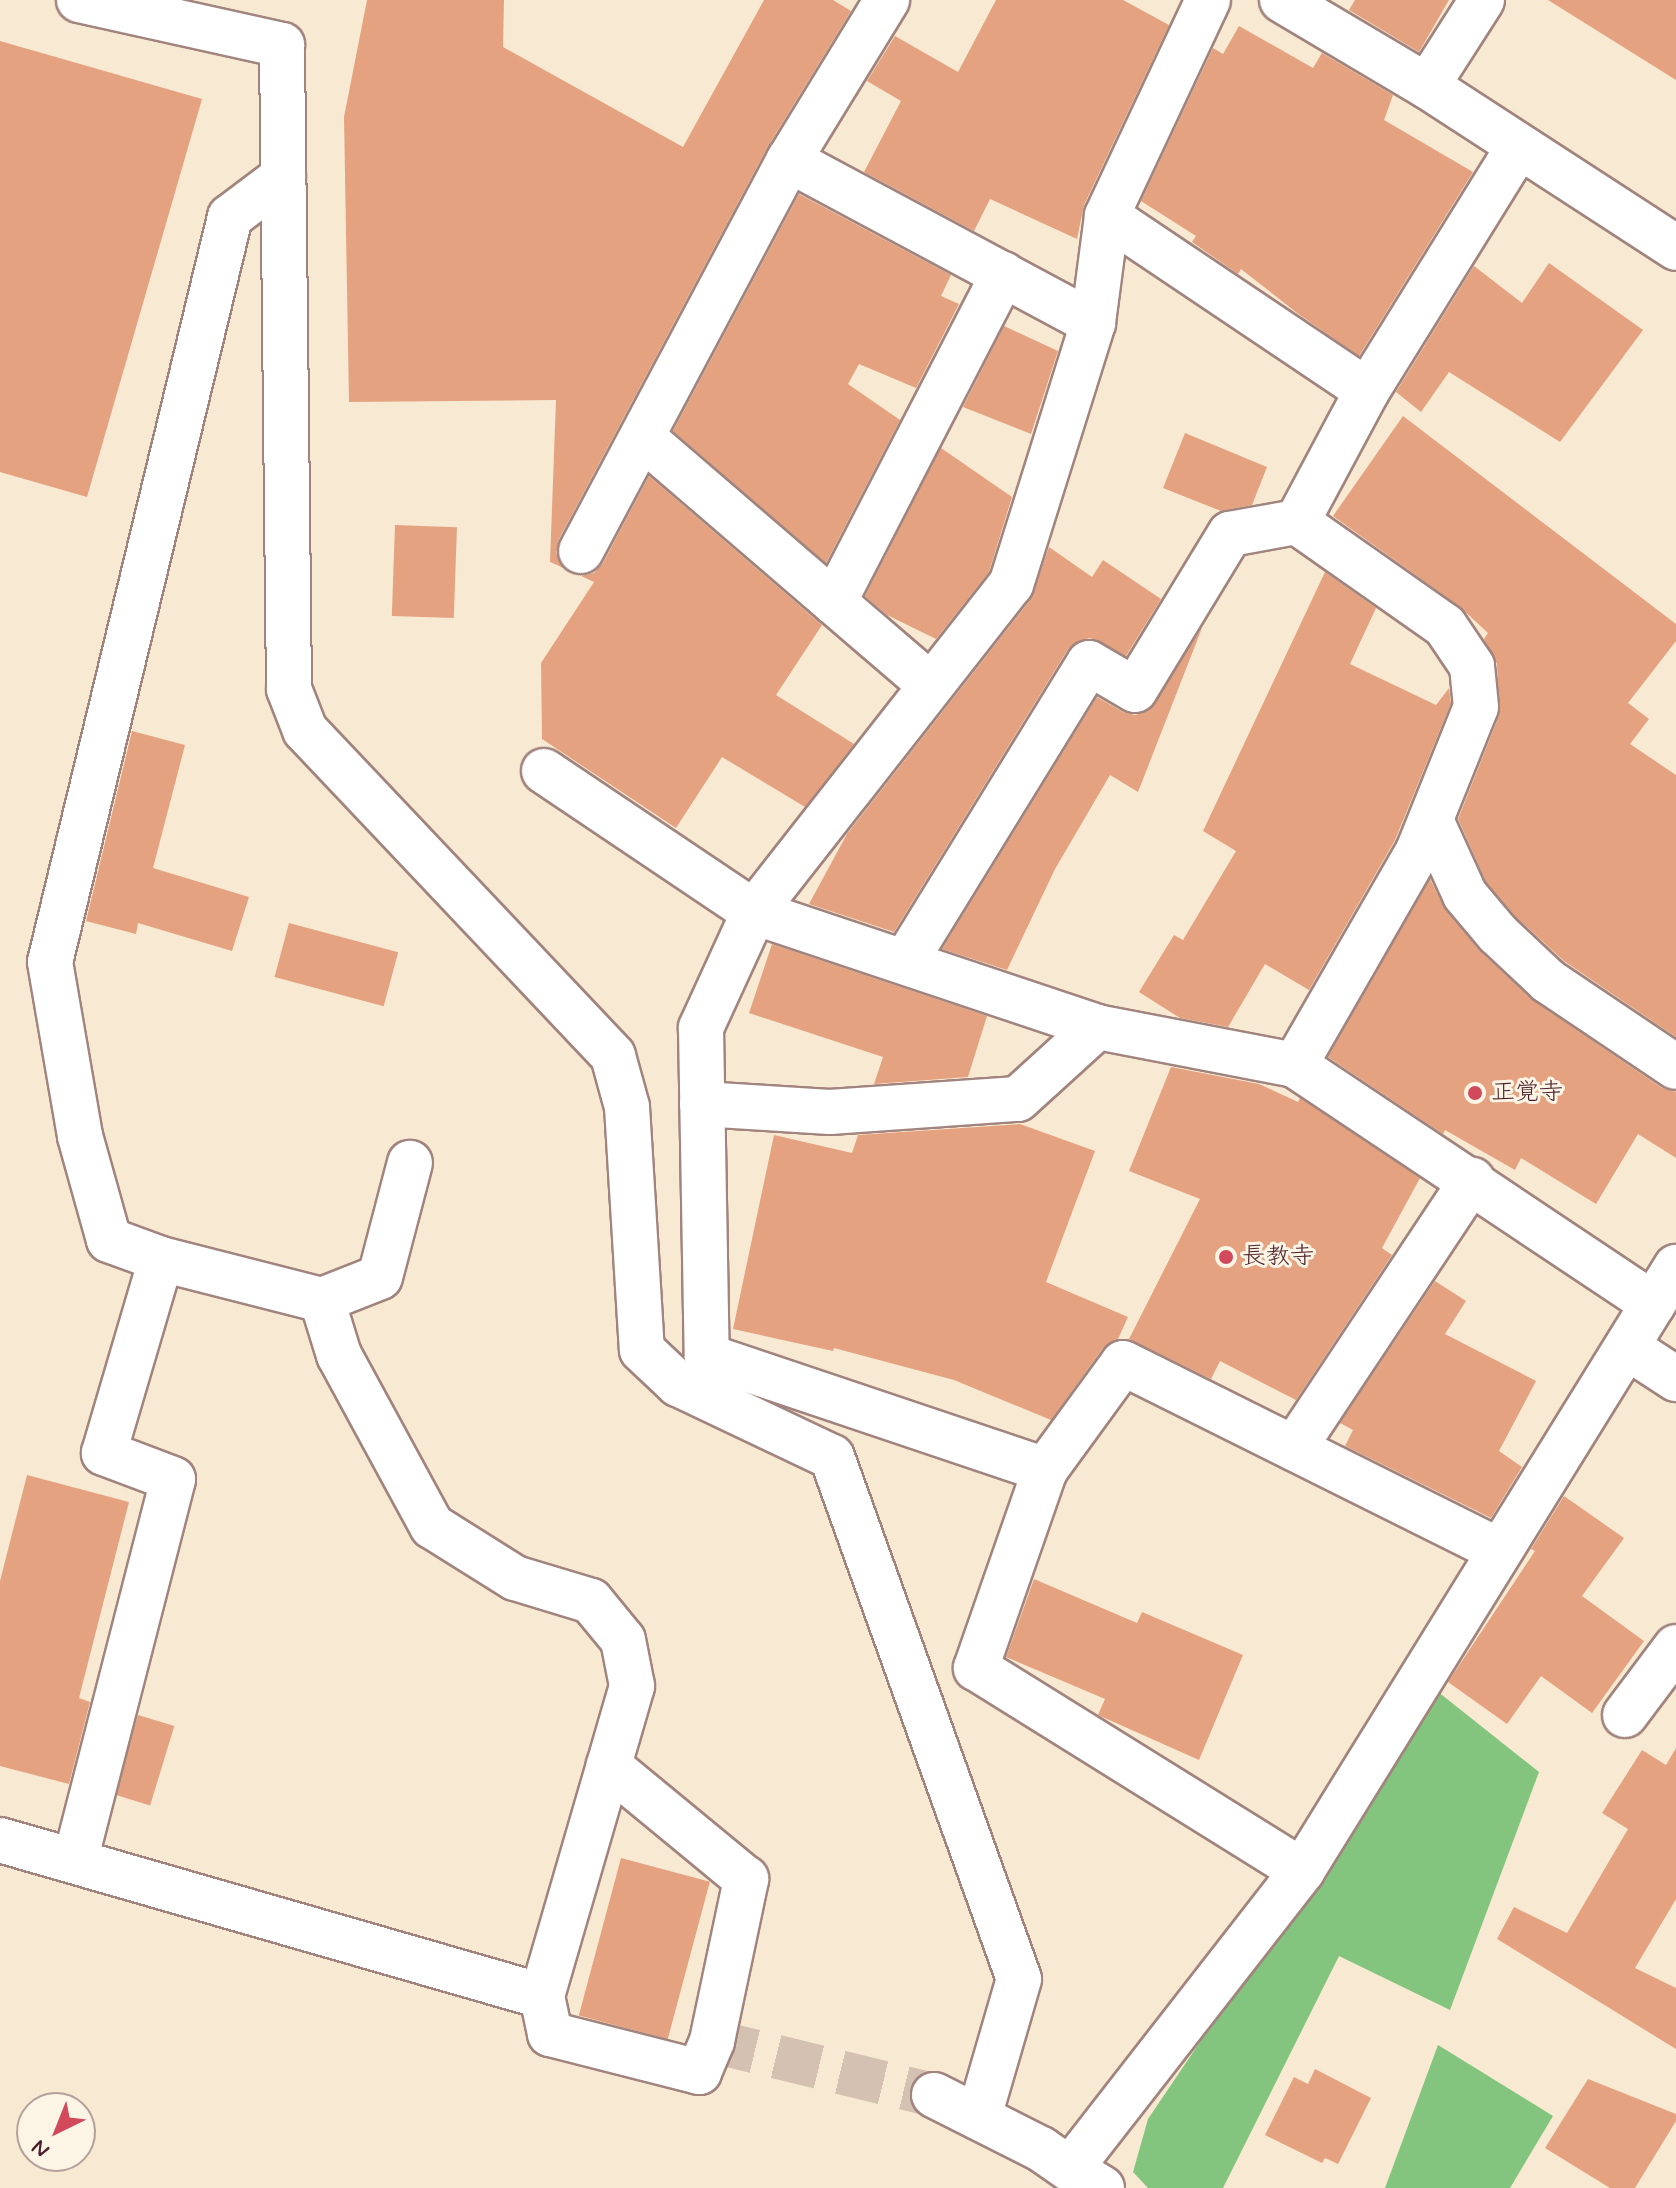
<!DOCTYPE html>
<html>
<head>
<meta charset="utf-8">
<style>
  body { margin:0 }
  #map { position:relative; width:1676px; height:2188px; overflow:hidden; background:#f8e9d2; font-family:Mynerve,"Klee One",sans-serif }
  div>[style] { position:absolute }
  .green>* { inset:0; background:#83c57e }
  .building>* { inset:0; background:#e5a280; transform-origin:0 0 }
  .minor-tunnel>* { height:44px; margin-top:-22px; transform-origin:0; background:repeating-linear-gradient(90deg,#d5c1b1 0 44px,transparent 0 66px) }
  .roads { filter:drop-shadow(2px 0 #a1847e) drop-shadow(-2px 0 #a1847e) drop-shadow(0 2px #a1847e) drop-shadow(0 -2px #a1847e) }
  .minor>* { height:44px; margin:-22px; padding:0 22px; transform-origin:22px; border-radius:22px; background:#fff }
  .dots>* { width:22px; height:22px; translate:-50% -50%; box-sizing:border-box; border:4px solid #fcf5e5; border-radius:50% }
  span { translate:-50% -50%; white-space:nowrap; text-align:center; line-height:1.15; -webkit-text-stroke:6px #fcf5e5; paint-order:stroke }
  .poi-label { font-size:24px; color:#4a1f2b }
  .left { translate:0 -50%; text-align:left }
  .north { position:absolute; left:16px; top:2092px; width:80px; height:80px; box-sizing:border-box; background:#fcf5e5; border:2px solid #b59f9b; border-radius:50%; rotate:223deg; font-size:22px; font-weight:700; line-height:32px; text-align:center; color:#4a1f2b }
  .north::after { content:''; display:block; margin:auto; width:28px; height:36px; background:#d1495b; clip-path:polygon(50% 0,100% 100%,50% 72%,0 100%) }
</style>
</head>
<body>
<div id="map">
  <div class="green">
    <div style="clip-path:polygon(1437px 1691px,1539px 1772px,1450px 2010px,1339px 1956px,1223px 2188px,1148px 2188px,1133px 2172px,1148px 2119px)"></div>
    <div style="clip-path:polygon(1438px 2045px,1553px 2116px,1510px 2188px,1385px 2188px)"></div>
  </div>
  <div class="building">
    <div style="clip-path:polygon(367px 0,504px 0,503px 47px,683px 147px,764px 0,833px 0,851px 11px,767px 148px,559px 539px,556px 553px,564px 568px,550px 562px,556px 400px,349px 402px,344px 117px)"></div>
    <div style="clip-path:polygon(996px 0,1123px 0,1169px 25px,1084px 205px,1077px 239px,990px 199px,974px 231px,864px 172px,901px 101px,867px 81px,895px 36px,958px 72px)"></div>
    <div style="clip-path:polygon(1355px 0,1449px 0,1419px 52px,1349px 10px)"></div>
    <div style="clip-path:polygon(1548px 0,1676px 0,1676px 80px)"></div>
    <div style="clip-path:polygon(1239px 26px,1313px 68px,1322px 53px,1393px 95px,1384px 120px,1473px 172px,1359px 356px,1297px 313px,1241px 269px,1238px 274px,1192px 242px,1196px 236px,1141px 201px,1213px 48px,1223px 54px)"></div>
    <div style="clip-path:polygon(0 41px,202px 99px,87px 497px,0 472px)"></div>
    <div style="clip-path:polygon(799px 194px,951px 275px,941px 296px,959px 304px,916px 388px,859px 364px,848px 384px,900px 420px,826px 563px,673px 431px)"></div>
    <div style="clip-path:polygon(1549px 263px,1643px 330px,1560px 442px,1449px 372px,1421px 412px,1396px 392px,1474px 266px,1522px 303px)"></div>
    <div style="clip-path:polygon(1004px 326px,1058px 351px,1031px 434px,963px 407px)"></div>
    <div style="clip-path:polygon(1403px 416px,1676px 624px,1676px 641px,1628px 703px,1649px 719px,1630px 744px,1676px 775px,1676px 1037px,1564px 961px,1516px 917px,1486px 882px,1458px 819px,1499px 716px,1497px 664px,1484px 639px,1488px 633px,1459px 606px,1333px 516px)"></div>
    <div style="clip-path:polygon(1185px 433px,1267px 467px,1252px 505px,1221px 511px,1163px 488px)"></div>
    <div style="clip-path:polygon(941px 448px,1012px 497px,989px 572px,936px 639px,887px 615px,865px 596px)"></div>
    <div style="clip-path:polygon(649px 476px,822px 625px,776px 695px,854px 744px,805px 807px,722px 757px,676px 828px,542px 739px,541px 663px,594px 582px,581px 576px,594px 573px,603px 563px)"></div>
    <div style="left:395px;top:525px;width:62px;height:91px;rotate:2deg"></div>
    <div style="clip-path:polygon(1049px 547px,1092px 577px,1103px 560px,1161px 599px,1126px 656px,1090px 638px,1078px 641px,1068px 649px,894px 932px,809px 904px,847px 834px,1031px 599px)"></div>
    <div style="clip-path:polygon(1325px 572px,1376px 608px,1350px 664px,1436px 705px,1449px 688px,1451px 703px,1395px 840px,1309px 990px,1265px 964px,1228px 1027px,1180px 1018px,1139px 992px,1174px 935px,1183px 940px,1236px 851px,1203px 831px)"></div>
    <div style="clip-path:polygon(1202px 628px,1138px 792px,1110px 775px,1055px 869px,1007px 970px,942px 949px,1097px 697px,1123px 712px,1135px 715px,1148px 711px)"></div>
    <div style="clip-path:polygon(132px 731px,185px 745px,153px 868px,249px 897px,232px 951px,138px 923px,136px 934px,86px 921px)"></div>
    <div style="clip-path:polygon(1430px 879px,1446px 911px,1481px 952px,1531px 999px,1662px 1088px,1676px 1092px,1676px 1158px,1638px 1134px,1596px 1204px,1521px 1158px,1515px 1170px,1445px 1130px,1443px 1134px,1328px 1057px)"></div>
    <div style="left:289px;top:923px;width:113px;height:56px;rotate:15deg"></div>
    <div style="clip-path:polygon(772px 944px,987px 1016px,968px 1077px,874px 1084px,883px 1057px,749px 1013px)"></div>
    <div style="clip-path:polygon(1171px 1067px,1259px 1084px,1298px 1102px,1300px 1098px,1420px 1178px,1382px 1248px,1392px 1255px,1296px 1400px,1220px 1361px,1211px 1379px,1129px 1339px,1200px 1199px,1129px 1171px)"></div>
    <div style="clip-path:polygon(1020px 1124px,1095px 1151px,1046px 1282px,1128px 1317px,1118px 1339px,1103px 1348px,1051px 1420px,954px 1380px,834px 1348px,833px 1351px,733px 1329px,774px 1135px,852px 1153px,858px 1135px)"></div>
    <div style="clip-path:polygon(1435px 1281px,1466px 1301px,1445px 1334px,1536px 1381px,1499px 1451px,1522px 1467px,1491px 1518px,1345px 1446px,1353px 1430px,1340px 1423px)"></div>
    <div style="clip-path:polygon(27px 1475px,129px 1502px,79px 1698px,90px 1702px,69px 1784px,0 1766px,0 1581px)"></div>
    <div style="clip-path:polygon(1564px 1496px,1624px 1538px,1582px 1596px,1644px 1641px,1592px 1713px,1541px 1676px,1507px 1724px,1448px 1682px,1535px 1551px,1531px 1549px)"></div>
    <div style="clip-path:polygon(1034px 1579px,1137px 1623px,1142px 1612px,1243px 1655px,1199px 1760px,1098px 1715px,1105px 1699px,1006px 1657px)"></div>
    <div style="left:138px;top:1715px;width:38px;height:83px;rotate:17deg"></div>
    <div style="clip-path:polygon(1676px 1748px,1676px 1899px,1635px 1968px,1676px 1988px,1676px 2049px,1497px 1939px,1514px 1907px,1567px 1933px,1628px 1829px,1602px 1813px,1642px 1750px,1666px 1765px)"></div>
    <div style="left:621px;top:1858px;width:92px;height:163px;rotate:15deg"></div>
    <div style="clip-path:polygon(1315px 2069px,1371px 2098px,1338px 2164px,1325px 2158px,1322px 2163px,1265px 2135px,1294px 2077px,1308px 2084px)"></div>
    <div style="clip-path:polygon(1588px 2079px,1676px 2114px,1676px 2121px,1635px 2188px,1610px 2188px,1545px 2148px)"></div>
  </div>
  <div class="minor-tunnel">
    <div style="left:712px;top:2041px;width:228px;rotate:13.7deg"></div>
  </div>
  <div class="roads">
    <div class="minor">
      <div style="left:79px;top:0;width:208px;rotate:12.5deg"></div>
      <div style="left:282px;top:45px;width:644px;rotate:89.38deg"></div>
      <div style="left:289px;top:689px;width:44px;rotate:68.7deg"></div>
      <div style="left:305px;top:730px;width:448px;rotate:46.6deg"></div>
      <div style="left:613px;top:1056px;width:53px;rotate:74.6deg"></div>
      <div style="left:627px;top:1107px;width:243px;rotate:86.5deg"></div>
      <div style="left:642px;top:1350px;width:50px;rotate:43.4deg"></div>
      <div style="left:678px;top:1384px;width:170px;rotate:25.4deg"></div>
      <div style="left:832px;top:1457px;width:554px;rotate:70.29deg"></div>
      <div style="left:1019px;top:1979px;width:144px;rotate:106.2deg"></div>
      <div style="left:1208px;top:0;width:238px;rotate:115.1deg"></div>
      <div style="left:1107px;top:216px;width:108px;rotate:97.5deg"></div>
      <div style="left:1093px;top:323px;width:274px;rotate:107.4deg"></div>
      <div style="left:1011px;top:584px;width:417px;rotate:128.1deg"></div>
      <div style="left:754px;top:912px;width:128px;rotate:114.6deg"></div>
      <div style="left:701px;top:1028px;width:328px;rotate:89deg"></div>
      <div style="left:707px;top:1356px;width:357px;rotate:18.6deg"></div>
      <div style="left:1045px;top:1470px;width:210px;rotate:109.2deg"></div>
      <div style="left:976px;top:1668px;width:384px;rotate:31.9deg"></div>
      <div style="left:1282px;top:0;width:169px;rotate:30.7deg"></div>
      <div style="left:1427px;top:86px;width:297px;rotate:33deg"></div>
      <div style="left:1427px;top:86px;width:102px;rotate:-57.4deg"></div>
      <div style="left:789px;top:160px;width:345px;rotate:28.2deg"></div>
      <div style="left:283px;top:177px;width:66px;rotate:143deg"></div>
      <div style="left:230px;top:217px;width:766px;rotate:103.58deg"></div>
      <div style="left:50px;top:962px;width:177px;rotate:80.2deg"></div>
      <div style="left:80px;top:1136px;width:108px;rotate:74.4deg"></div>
      <div style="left:109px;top:1240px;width:55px;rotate:20.1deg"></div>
      <div style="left:161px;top:1259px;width:166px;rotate:14.3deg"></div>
      <div style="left:322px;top:1300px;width:58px;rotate:72.8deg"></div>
      <div style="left:339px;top:1355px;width:195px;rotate:61.5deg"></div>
      <div style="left:432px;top:1526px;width:98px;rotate:32.1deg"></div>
      <div style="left:515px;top:1578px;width:79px;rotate:16.8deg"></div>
      <div style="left:591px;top:1601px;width:50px;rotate:50.6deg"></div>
      <div style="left:623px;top:1640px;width:47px;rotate:78.9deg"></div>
      <div style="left:632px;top:1686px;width:323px;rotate:106.2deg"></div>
      <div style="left:1107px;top:216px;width:313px;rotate:33.9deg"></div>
      <div style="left:642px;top:437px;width:379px;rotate:40.7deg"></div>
      <div style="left:581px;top:551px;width:443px;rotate:-62deg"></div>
      <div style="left:789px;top:160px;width:188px;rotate:-58.5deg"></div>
      <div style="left:834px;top:602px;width:369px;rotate:-62.7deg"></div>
      <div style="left:544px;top:771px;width:253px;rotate:33.9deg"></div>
      <div style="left:754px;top:912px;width:362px;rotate:18.5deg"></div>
      <div style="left:1431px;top:820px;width:82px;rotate:65.6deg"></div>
      <div style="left:1465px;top:895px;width:51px;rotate:49.8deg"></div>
      <div style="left:1498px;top:934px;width:69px;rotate:43.2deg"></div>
      <div style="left:1548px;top:981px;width:154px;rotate:33.9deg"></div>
      <div style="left:905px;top:962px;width:351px;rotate:-58.4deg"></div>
      <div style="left:1089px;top:663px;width:53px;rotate:30.4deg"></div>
      <div style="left:1135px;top:690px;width:183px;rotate:-58.7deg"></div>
      <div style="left:1230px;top:534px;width:68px;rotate:-10.2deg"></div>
      <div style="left:702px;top:1104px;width:128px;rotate:3.6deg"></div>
      <div style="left:830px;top:1112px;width:188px;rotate:-4deg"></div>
      <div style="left:1018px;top:1099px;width:107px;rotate:-42.3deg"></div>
      <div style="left:1097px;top:1027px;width:202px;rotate:10.9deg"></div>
      <div style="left:322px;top:1300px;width:62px;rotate:-21.6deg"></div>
      <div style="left:380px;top:1277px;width:118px;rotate:-75.3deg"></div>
      <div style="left:1653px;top:1304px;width:44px;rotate:-58.1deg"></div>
      <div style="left:1627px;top:1347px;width:59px;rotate:33.1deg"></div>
      <div style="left:1294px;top:1448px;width:322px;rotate:-56.4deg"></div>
      <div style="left:1045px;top:1470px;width:132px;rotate:-53.9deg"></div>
      <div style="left:1123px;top:1363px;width:421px;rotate:26.5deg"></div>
      <div style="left:1625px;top:1715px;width:85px;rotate:-53.1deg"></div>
      <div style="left:0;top:1840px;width:564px;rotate:16.06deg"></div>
      <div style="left:542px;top:1996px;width:39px;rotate:78deg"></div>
      <div style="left:550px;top:2034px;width:154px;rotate:14.3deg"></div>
      <div style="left:699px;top:2072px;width:34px;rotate:-67deg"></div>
      <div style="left:712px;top:2041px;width:166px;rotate:-78.1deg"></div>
      <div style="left:746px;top:1879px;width:178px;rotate:-140.5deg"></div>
      <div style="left:75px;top:1861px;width:394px;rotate:-75.6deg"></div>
      <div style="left:173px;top:1479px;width:74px;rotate:-159.4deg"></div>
      <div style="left:104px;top:1453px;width:202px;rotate:-73.6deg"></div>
      <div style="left:934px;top:2095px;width:120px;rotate:26.8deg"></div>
      <div style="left:1041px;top:2149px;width:35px;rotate:35deg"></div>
      <div style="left:1102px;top:2188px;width:37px;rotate:-149deg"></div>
      <div style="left:1070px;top:2169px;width:378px;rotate:-52.1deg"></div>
      <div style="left:1302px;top:1871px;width:667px;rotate:-58.24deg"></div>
      <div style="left:1653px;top:1304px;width:430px;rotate:-146.3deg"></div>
      <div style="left:1295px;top:1065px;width:247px;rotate:-60.1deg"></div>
      <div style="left:1418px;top:851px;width:155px;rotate:-68.1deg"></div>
      <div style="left:1476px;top:707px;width:41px;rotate:-95.6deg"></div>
      <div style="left:1472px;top:666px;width:48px;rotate:-124deg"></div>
      <div style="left:1445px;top:626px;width:181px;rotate:-144.9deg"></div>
      <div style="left:1297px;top:522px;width:149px;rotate:-61.9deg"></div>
      <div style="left:1367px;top:391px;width:288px;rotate:-58.2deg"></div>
    </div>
  </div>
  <div class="dots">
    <div style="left:1475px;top:1093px;background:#d1495b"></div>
    <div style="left:1226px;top:1257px;background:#d1495b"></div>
  </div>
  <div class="poi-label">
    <span class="left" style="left:1491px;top:1093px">正覚寺</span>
    <span class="left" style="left:1242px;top:1257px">長教寺</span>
  </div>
  <div class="north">N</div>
</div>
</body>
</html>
